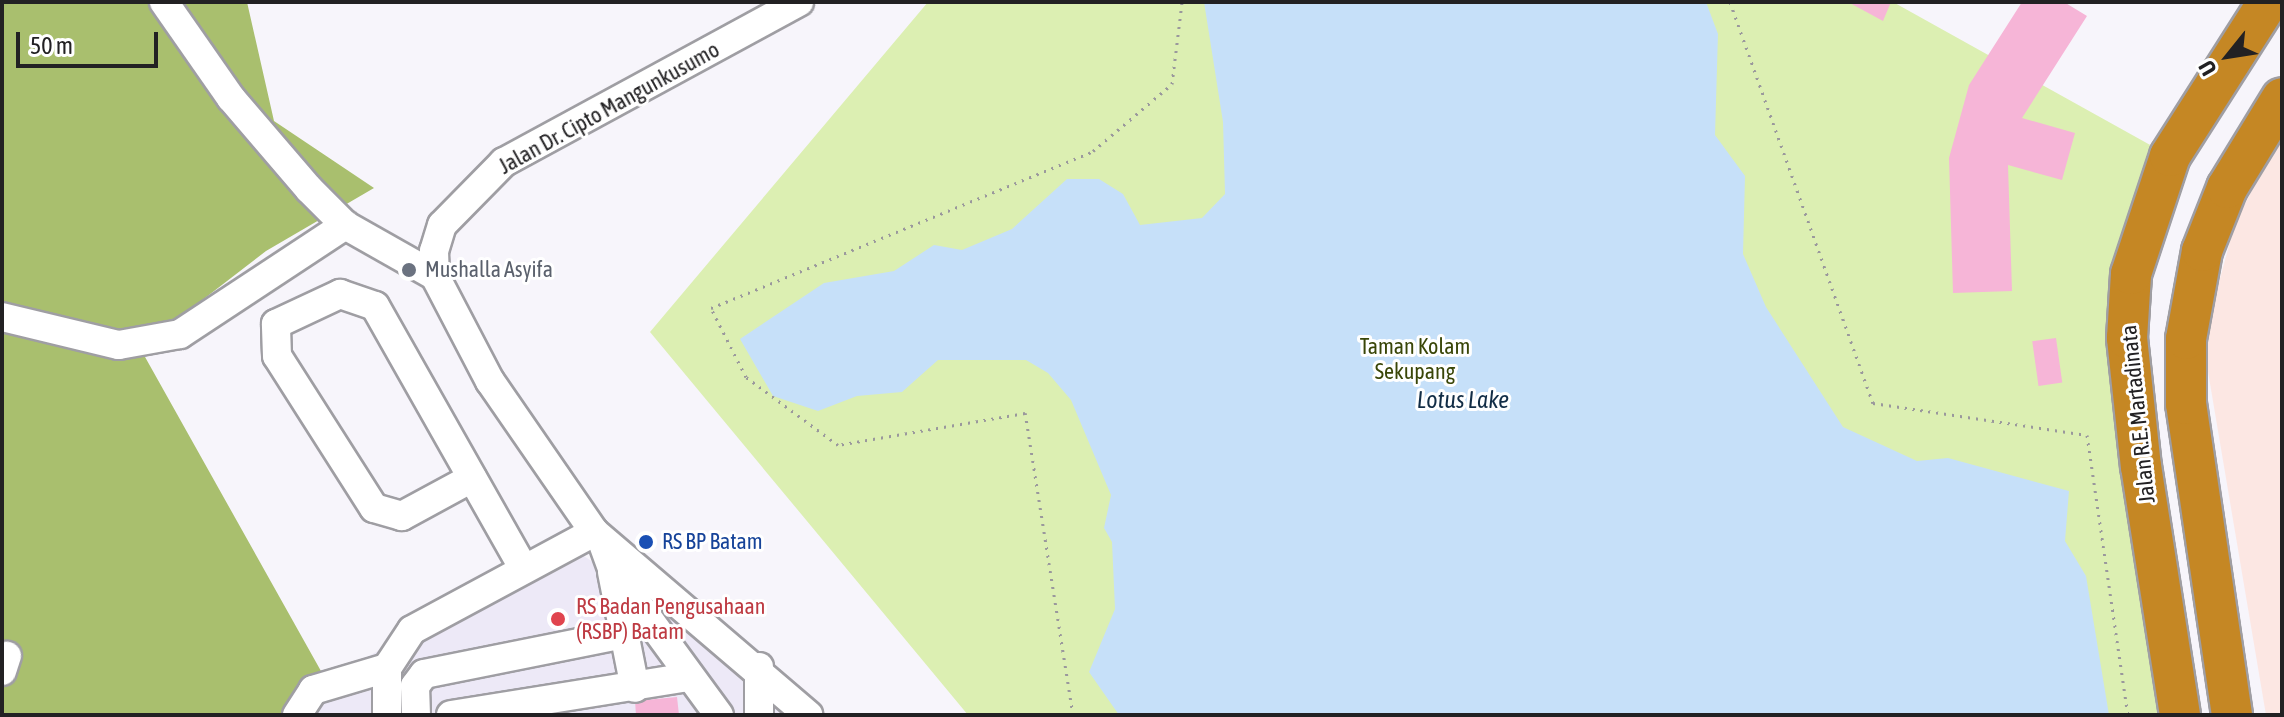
<!DOCTYPE html>
<html>
<head>
<meta charset="utf-8">
<style>
  body { margin:0 }
  #map { position:relative; width:2284px; height:717px; overflow:hidden; background:#f7f5fb; font-family:"Asap Condensed",sans-serif }
  div>[style] { position:absolute }
  .built>* { inset:0; background:#ede9f7 }
  .industrial>* { inset:0; background:#fce7e3 }
  .green>* { inset:0; background:#dcefb2 }
  .forest>* { inset:0; background:#a9bf6e }
  .water>* { inset:0; background:#c6e0f9 }
  .building>* { inset:0; background:#f6b5d7; transform-origin:0 0 }
  .path>* { height:3px; margin-top:-1.5px; transform-origin:0; background:repeating-linear-gradient(90deg,#9a989c 0 2px,transparent 0 8px) }
  .roads { filter:drop-shadow(2px 0 #9f9ea3) drop-shadow(-2px 0 #9f9ea3) drop-shadow(0 2px #9f9ea3) drop-shadow(0 -2px #9f9ea3) }
  .minor>* { height:28px; margin:-14px; padding:0 14px; transform-origin:14px; border-radius:14px; background:#fff }
  .highway>* { height:40px; margin:-20px; padding:0 20px; transform-origin:20px; border-radius:20px; background:#c58724 }
  .dots>* { width:22px; height:22px; translate:-50% -50%; box-sizing:border-box; border:4px solid #fff; border-radius:50% }
  span { translate:-50% -50%; white-space:nowrap; text-align:center; line-height:1.15; -webkit-text-stroke:6px #fff; paint-order:stroke }
  .street-label { font-size:22px; color:#222123 }
  .worship-label { font-size:22px; color:#5b616d }
  .left { translate:0 -50%; text-align:left }
  .park-label { font-size:22px; color:#394608 }
  .transit-label { font-size:22px; color:#164399 }
  .health-label { font-size:22px; color:#be3a42 }
  .water-label { font-size:24px; color:#122d46; font-style:italic }
  .frame { position:absolute; inset:0; border:4px solid #222123; pointer-events:none }
  .north { position:absolute; left:2188px; top:16px; width:80px; height:80px; -webkit-text-stroke:6px #fff; paint-order:stroke; rotate:240deg; font-size:22px; font-weight:700; line-height:32px; text-align:center; color:#222123 }
  .north::after { content:''; display:block; margin:auto; width:28px; height:36px; background:#222123; clip-path:polygon(50% 0,100% 100%,50% 72%,0 100%) }
  .scale { position:absolute; left:16px; top:32px; width:142px; height:36px; box-sizing:border-box; border:4px solid #222123; border-top:0; padding-left:10px; font-size:24px; line-height:28px; white-space:nowrap; color:#222123; -webkit-text-stroke:6px #fff; paint-order:stroke }
</style>
</head>
<body>
<div id="map">
  <div class="built">
    <div style="clip-path:polygon(567px 545px,599px 566px,612px 559px,788px 715px,299px 715px,326px 680px)"></div>
  </div>
  <div class="industrial">
    <div style="clip-path:polygon(2282px 133px,2282px 715px,2266px 715px,2203px 342px,2235px 223px)"></div>
  </div>
  <div class="green">
    <div style="clip-path:polygon(928px 2px,1893px 2px,2170px 156px,2131px 274px,2180px 715px,968px 715px,650px 332px)"></div>
  </div>
  <div class="forest">
    <div style="clip-path:polygon(2px 2px,247px 2px,274px 121px,374px 188px,266px 251px,140px 348px,326px 680px,299px 715px,2px 715px)"></div>
  </div>
  <div class="water">
    <div style="clip-path:polygon(1204px 2px,1706px 2px,1718px 34px,1715px 135px,1745px 176px,1743px 254px,1766px 307px,1843px 427px,1917px 461px,1948px 458px,2069px 491px,2065px 541px,2086px 576px,2109px 715px,1119px 715px,1089px 672px,1115px 609px,1112px 542px,1104px 528px,1111px 495px,1071px 400px,1048px 373px,1026px 360px,938px 360px,902px 392px,857px 396px,818px 411px,773px 396px,740px 339px,824px 283px,894px 271px,934px 245px,962px 250px,1012px 229px,1067px 179px,1099px 179px,1123px 194px,1140px 225px,1202px 218px,1225px 194px,1223px 122px)"></div>
  </div>
  <div class="building">
    <div style="clip-path:polygon(1848px 2px,1891px 2px,1883px 21px)"></div>
    <div style="clip-path:polygon(2022px 2px,2064px 2px,2087px 16px,2022px 118px,2075px 133px,2062px 180px,2008px 165px,2012px 291px,1953px 293px,1949px 158px,1969px 85px)"></div>
    <div style="left:2056px;top:338px;width:45px;height:24px;rotate:82deg"></div>
    <div style="clip-path:polygon(677px 697px,679px 715px,636px 715px,635px 701px)"></div>
  </div>
  <div class="path">
    <div style="left:1730px;top:2px;width:426px;rotate:70.4deg"></div>
    <div style="left:1873px;top:403px;width:216px;rotate:8.5deg"></div>
    <div style="left:2087px;top:435px;width:283px;rotate:81.7deg"></div>
    <div style="left:1073px;top:715px;width:306px;rotate:-99deg"></div>
    <div style="left:1025px;top:413px;width:190px;rotate:170.3deg"></div>
    <div style="left:838px;top:445px;width:114px;rotate:-143.5deg"></div>
    <div style="left:746px;top:377px;width:77px;rotate:-116.9deg"></div>
    <div style="left:711px;top:308px;width:413px;rotate:-22.3deg"></div>
    <div style="left:1093px;top:151px;width:104px;rotate:-40.3deg"></div>
    <div style="left:1172px;top:84px;width:83px;rotate:-83deg"></div>
  </div>
  <div class="roads">
    <div class="minor">
      <div style="left:164px;top:2px;width:117px;rotate:55.1deg"></div>
      <div style="left:231px;top:98px;width:120px;rotate:49.4deg"></div>
      <div style="left:309px;top:189px;width:51px;rotate:45deg"></div>
      <div style="left:345px;top:225px;width:103px;rotate:29.5deg"></div>
      <div style="left:799px;top:2px;width:336px;rotate:151.5deg"></div>
      <div style="left:504px;top:162px;width:88px;rotate:134.5deg"></div>
      <div style="left:442px;top:225px;width:27px;rotate:107deg"></div>
      <div style="left:434px;top:251px;width:25px;rotate:88deg"></div>
      <div style="left:435px;top:276px;width:119px;rotate:62.4deg"></div>
      <div style="left:490px;top:381px;width:183px;rotate:55.4deg"></div>
      <div style="left:594px;top:532px;width:282px;rotate:40.5deg"></div>
      <div style="left:2px;top:317px;width:120px;rotate:13.5deg"></div>
      <div style="left:119px;top:345px;width:62px;rotate:-10.2deg"></div>
      <div style="left:180px;top:334px;width:198px;rotate:-33.4deg"></div>
      <div style="left:472px;top:478px;width:80px;rotate:151.5deg"></div>
      <div style="left:402px;top:516px;width:29px;rotate:-164deg"></div>
      <div style="left:374px;top:508px;width:180px;rotate:-122.5deg"></div>
      <div style="left:277px;top:356px;width:32px;rotate:-92deg"></div>
      <div style="left:276px;top:324px;width:71px;rotate:-25.1deg"></div>
      <div style="left:340px;top:294px;width:37px;rotate:19deg"></div>
      <div style="left:375px;top:306px;width:301px;rotate:60.5deg"></div>
      <div style="left:602px;top:541px;width:30px;rotate:70deg"></div>
      <div style="left:612px;top:569px;width:181px;rotate:53.8deg"></div>
      <div style="left:612px;top:572px;width:118px;rotate:78.8deg"></div>
      <div style="left:759px;top:667px;width:48px;rotate:90deg"></div>
      <div style="left:2px;top:671px;width:16px;rotate:-72deg"></div>
      <div style="left:297px;top:715px;width:30px;rotate:-57deg"></div>
      <div style="left:313px;top:690px;width:77px;rotate:-16.6deg"></div>
      <div style="left:387px;top:715px;width:47px;rotate:-90deg"></div>
      <div style="left:387px;top:668px;width:45px;rotate:-56.7deg"></div>
      <div style="left:412px;top:630px;width:207px;rotate:-28.3deg"></div>
      <div style="left:416px;top:715px;width:29px;rotate:-92deg"></div>
      <div style="left:415px;top:686px;width:15px;rotate:-53deg"></div>
      <div style="left:424px;top:674px;width:200px;rotate:-11.3deg"></div>
      <div style="left:451px;top:715px;width:239px;rotate:-9.1deg"></div>
    </div>
    <div class="highway">
      <div style="left:2180px;top:715px;width:251px;rotate:-98.9deg"></div>
      <div style="left:2141px;top:467px;width:130px;rotate:-96.2deg"></div>
      <div style="left:2127px;top:338px;width:64px;rotate:-86.4deg"></div>
      <div style="left:2131px;top:274px;width:124px;rotate:-71.7deg"></div>
      <div style="left:2170px;top:156px;width:183px;rotate:-57.5deg"></div>
      <div style="left:2232px;top:715px;width:314px;rotate:-98.4deg"></div>
      <div style="left:2186px;top:404px;width:65px;rotate:-90deg"></div>
      <div style="left:2186px;top:339px;width:89px;rotate:-79.7deg"></div>
      <div style="left:2202px;top:251px;width:68px;rotate:-68.4deg"></div>
      <div style="left:2227px;top:188px;width:105px;rotate:-58.6deg"></div>
    </div>
  </div>
  <div class="dots">
    <div style="left:409px;top:270px;background:#6b7280"></div>
    <div style="left:646px;top:542px;background:#1a4fb4"></div>
    <div style="left:558px;top:619px;background:#e0444e"></div>
  </div>
  <div class="street-label">
    <span style="left:609px;top:108px;rotate:-29deg">Jalan Dr. Cipto Mangunkusumo</span>
    <span style="left:2138px;top:414px;rotate:-96deg">Jalan R.E. Martadinata</span>
  </div>
  <div class="worship-label">
    <span class="left" style="left:425px;top:270px">Mushalla Asyifa</span>
  </div>
  <div class="park-label">
    <span style="left:1415px;top:359px">Taman Kolam<br>Sekupang</span>
  </div>
  <div class="transit-label">
    <span class="left" style="left:662px;top:542px">RS BP Batam</span>
  </div>
  <div class="health-label">
    <span class="left" style="left:576px;top:619px">RS Badan Pengusahaan<br>(RSBP) Batam</span>
  </div>
  <div class="water-label">
    <span style="left:1463px;top:400px">Lotus Lake</span>
  </div>
  <div class="frame"></div>
  <div class="north">U</div>
  <div class="scale">50 m</div>
</div>
</body>
</html>
